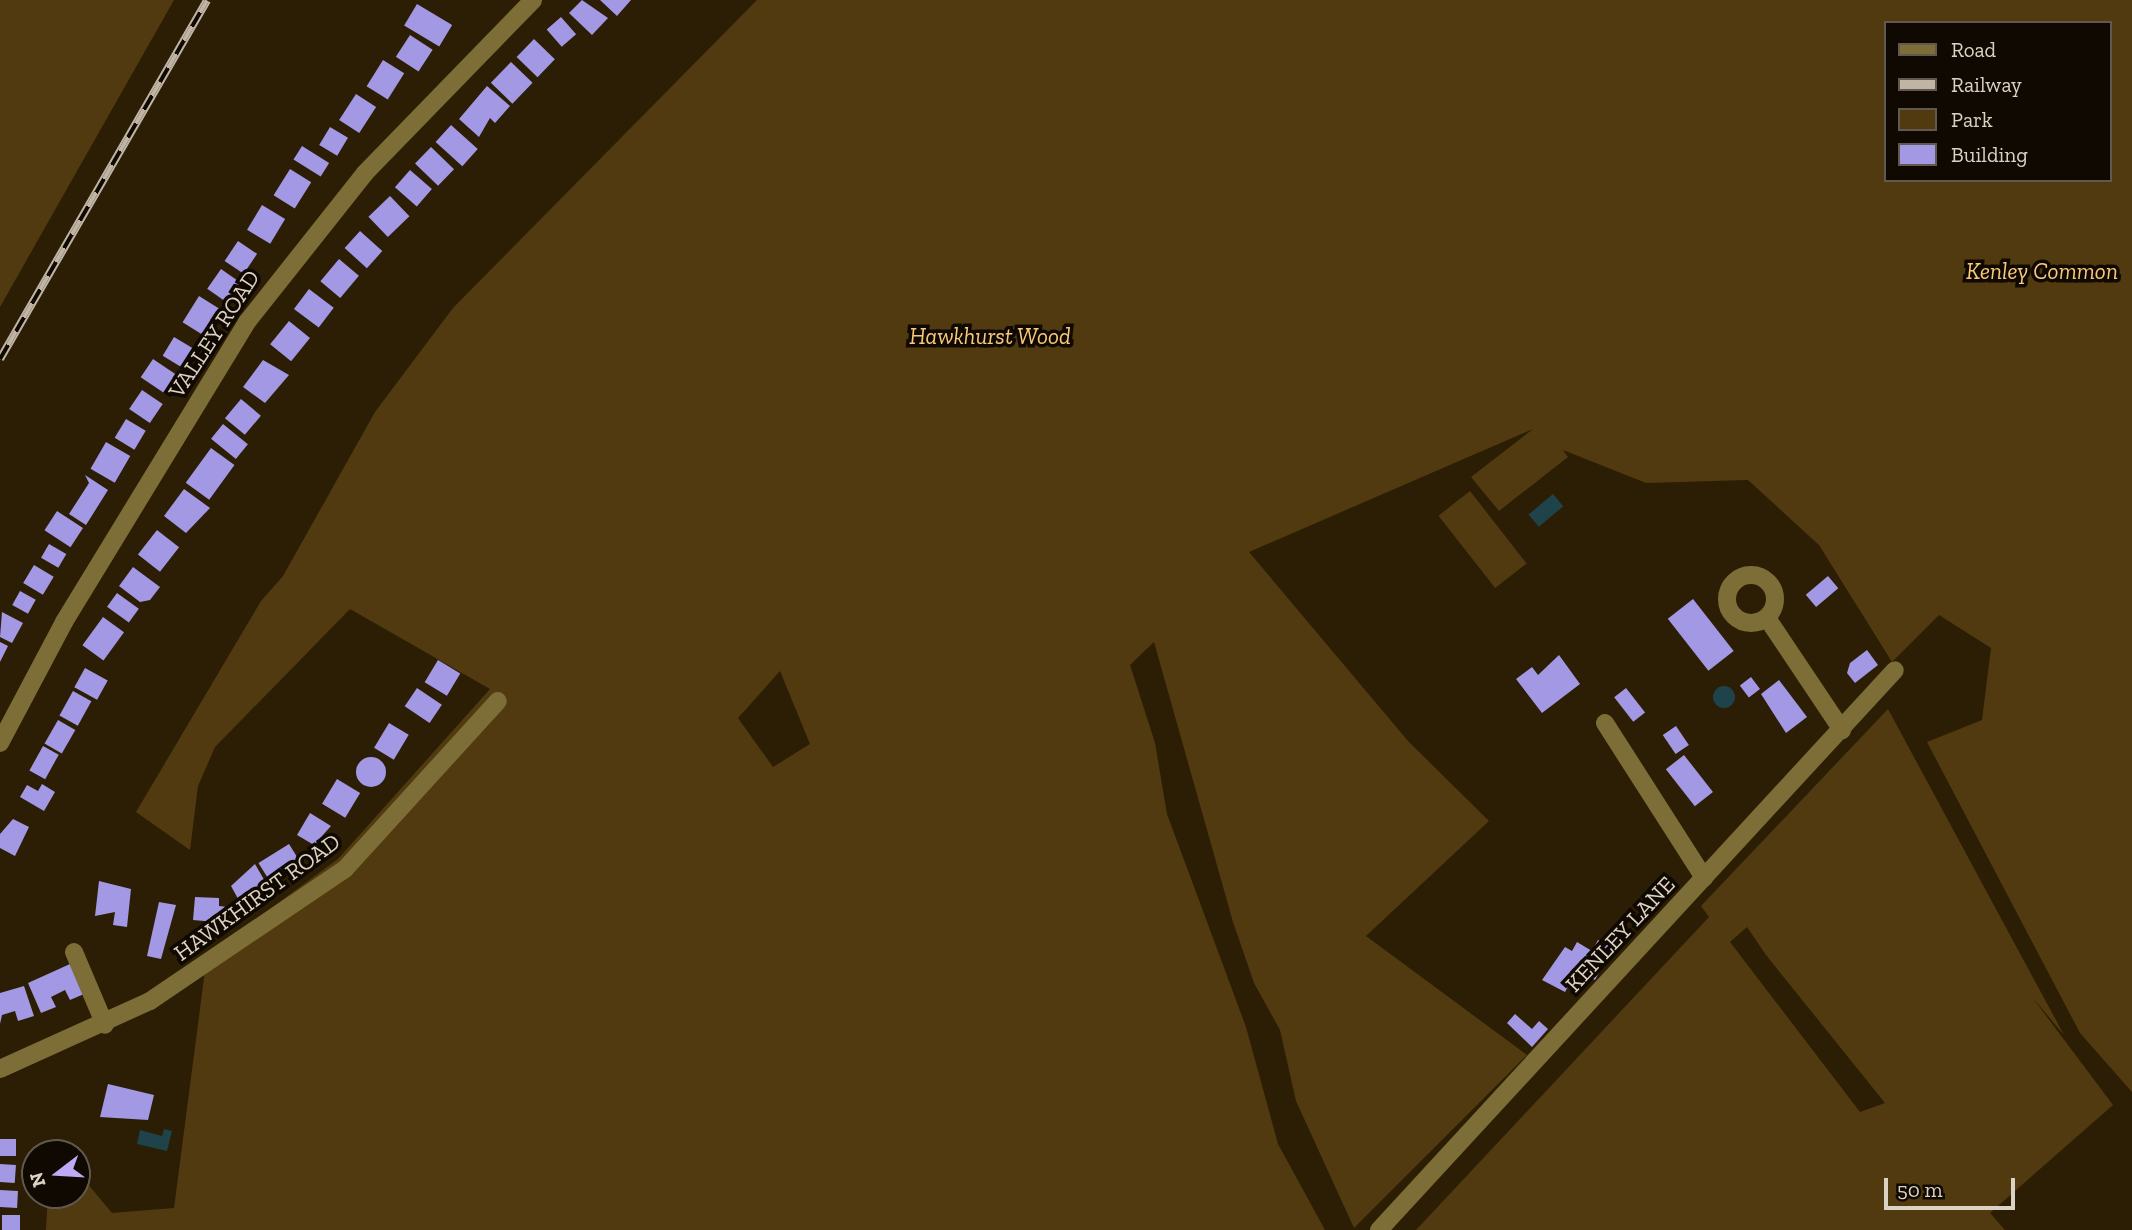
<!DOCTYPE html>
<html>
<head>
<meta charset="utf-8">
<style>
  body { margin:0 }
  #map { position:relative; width:2132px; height:1230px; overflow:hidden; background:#2c1e04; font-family:"Zilla Slab",serif }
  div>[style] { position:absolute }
  .green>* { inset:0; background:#513a0f; transform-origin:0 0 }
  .water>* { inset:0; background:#1e434a; transform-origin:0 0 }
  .round { border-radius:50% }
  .building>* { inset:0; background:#a298e4; transform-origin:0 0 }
  .minor>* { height:18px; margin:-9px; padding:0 9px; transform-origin:9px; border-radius:9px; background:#7d6d36 }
  .minor>.ring { margin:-9px; padding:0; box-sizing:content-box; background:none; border:18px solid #7d6d36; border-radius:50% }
  .rail>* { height:8px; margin-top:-4px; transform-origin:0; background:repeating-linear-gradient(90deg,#0f0902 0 16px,#c0b5a5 0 32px); box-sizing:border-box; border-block:2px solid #c0b5a5 }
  span { translate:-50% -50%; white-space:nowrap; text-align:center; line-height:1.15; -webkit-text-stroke:7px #0f0902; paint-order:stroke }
  .park-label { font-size:23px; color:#f9c979; font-style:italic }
  .street-label { font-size:23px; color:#dcd2c4 }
  .legend { position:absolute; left:1884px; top:21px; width:228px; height:161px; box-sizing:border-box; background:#0f0902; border:2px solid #615950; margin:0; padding:9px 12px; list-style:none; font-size:21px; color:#dcd2c4 }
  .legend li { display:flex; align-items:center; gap:14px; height:35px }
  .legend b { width:35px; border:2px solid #615950 }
  .north { position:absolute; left:21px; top:1139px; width:70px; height:70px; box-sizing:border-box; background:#0f0902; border:2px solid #615950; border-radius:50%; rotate:253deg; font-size:19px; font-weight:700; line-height:28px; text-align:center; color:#dcd2c4 }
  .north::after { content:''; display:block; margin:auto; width:24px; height:32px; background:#bfa9f4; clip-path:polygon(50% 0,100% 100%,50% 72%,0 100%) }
  .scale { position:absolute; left:1884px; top:1178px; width:131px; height:32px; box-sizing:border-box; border:4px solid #dcd2c4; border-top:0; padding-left:9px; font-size:21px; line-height:24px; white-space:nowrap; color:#dcd2c4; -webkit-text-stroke:5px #0f0902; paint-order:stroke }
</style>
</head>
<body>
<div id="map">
  <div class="green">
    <div style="clip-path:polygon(0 0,174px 0,0 307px)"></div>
    <div style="clip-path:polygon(evenodd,757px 0,2132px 0,2132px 1092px,2080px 1033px,1927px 742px,1982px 720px,1991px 648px,1939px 615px,1892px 662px,1819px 545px,1748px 480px,1646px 483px,1563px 450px,1568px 457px,1499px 511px,1471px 477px,1533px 429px,1249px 552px,1408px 741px,1489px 821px,1366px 936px,1527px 1055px,1354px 1228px,1296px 1101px,1280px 1030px,1254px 983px,1233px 922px,1154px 642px,1130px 665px,1155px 743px,1167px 814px,1246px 1027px,1278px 1144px,1325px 1230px,46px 1230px,48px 1195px,77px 1195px,77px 1171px,112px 1213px,174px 1208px,207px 955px,338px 859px,490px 689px,350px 609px,215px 747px,198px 786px,190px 850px,136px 812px,261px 601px,283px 576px,375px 412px,453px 308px,757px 0,1885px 23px,2109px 23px,2109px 180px,1885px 180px,1885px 23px,757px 0,780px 671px,810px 744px,773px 767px,738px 718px,780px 671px)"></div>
    <div style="left:1470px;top:491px;width:92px;height:40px;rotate:52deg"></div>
    <div style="clip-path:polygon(evenodd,1888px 709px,2064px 1035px,2032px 997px,2113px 1105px,1990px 1213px,2005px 1230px,1416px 1230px,1709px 917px,1701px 906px,1888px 709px,1747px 927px,1766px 955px,1885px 1103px,1860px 1112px,1730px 942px,1747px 927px)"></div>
  </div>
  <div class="water">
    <div style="left:1553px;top:494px;width:16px;height:32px;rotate:50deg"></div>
    <div class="round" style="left:1713px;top:686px;width:22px;height:22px"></div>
    <div style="clip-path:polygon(164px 1129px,172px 1131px,167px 1151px,137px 1144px,140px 1130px,162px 1136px)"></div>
  </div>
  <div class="building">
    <div style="clip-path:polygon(582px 0,608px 18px,592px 35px,569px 13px)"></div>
    <div style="clip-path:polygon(600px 0,631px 0,617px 16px)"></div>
    <div style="left:417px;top:4px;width:41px;height:25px;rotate:31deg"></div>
    <div style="left:561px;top:17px;width:23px;height:19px;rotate:49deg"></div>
    <div style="left:410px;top:35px;width:27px;height:26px;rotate:33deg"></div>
    <div style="left:534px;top:39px;width:29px;height:25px;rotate:44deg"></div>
    <div style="left:383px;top:60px;width:25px;height:31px;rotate:32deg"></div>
    <div style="left:511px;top:62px;width:30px;height:29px;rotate:44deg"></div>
    <div style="clip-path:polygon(487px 86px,510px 106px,495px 123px,490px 118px,479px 137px,459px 119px)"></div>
    <div style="left:356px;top:94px;width:24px;height:31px;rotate:33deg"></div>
    <div style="left:451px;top:125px;width:36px;height:23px;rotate:42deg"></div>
    <div style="left:330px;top:127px;width:21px;height:21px;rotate:31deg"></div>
    <div style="left:302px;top:146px;width:32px;height:16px;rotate:32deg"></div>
    <div style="left:431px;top:147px;width:32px;height:23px;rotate:44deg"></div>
    <div style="left:290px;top:169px;width:25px;height:31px;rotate:32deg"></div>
    <div style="left:410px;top:170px;width:29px;height:23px;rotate:41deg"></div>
    <div style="left:390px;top:196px;width:28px;height:30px;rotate:46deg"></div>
    <div style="left:262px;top:205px;width:27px;height:29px;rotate:31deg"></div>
    <div style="left:360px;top:231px;width:30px;height:23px;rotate:42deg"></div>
    <div style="left:238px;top:241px;width:23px;height:24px;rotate:34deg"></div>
    <div style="left:339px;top:259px;width:26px;height:29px;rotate:40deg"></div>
    <div style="left:221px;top:269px;width:24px;height:24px;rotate:35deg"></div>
    <div style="left:309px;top:289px;width:31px;height:25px;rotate:37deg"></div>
    <div style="left:199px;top:296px;width:25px;height:31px;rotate:32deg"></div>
    <div style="left:289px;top:321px;width:27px;height:30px;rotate:39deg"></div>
    <div style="left:174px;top:337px;width:23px;height:22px;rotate:31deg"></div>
    <div style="left:153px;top:359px;width:30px;height:22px;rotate:34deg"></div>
    <div style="clip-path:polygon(263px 360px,289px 375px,265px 403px,243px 387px)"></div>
    <div style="left:142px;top:390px;width:25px;height:23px;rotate:34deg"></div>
    <div style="left:241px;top:399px;width:26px;height:25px;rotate:40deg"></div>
    <div style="left:126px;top:419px;width:23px;height:22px;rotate:31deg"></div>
    <div style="left:223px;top:424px;width:32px;height:19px;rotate:39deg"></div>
    <div style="left:106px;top:442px;width:28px;height:31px;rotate:30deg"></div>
    <div style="left:211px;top:448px;width:29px;height:43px;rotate:36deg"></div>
    <div style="clip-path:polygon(85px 475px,108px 490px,86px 525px,69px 514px,89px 483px)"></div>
    <div style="clip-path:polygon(184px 489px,210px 508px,186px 533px,164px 516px)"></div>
    <div style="left:57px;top:511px;width:31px;height:23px;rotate:33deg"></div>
    <div style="left:157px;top:530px;width:28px;height:31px;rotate:38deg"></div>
    <div style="left:49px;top:544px;width:20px;height:16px;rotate:30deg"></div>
    <div style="left:34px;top:565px;width:23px;height:21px;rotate:31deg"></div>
    <div style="clip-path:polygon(133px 567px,160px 587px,150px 600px,140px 602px,119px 586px)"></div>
    <div style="left:1828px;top:576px;width:16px;height:29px;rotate:50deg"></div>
    <div style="left:20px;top:591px;width:18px;height:16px;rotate:29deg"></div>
    <div style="left:117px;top:593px;width:27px;height:17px;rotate:36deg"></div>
    <div style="left:1693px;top:599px;width:66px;height:32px;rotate:52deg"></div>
    <div style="clip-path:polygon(2px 612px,23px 623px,12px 643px,0 637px)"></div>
    <div style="left:103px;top:617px;width:26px;height:35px;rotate:36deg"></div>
    <div style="clip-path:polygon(0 642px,8px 646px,0 662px)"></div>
    <div style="clip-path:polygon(1867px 650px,1878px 665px,1855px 683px,1847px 673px,1850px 663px)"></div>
    <div style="clip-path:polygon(1559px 655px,1580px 684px,1542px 713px,1516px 679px,1532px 667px,1538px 675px)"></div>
    <div style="left:438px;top:660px;width:26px;height:26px;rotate:31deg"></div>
    <div style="left:85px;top:668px;width:26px;height:22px;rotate:29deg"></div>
    <div style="left:1751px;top:677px;width:15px;height:14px;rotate:53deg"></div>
    <div style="clip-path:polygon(1779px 680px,1807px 717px,1786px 733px,1761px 694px)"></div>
    <div style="left:417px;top:688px;width:30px;height:22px;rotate:34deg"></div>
    <div style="left:1626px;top:688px;width:31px;height:15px;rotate:52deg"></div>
    <div style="left:73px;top:691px;width:21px;height:28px;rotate:29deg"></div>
    <div style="left:58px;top:720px;width:20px;height:27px;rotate:30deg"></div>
    <div style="left:389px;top:723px;width:23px;height:29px;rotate:31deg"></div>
    <div style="left:1676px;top:726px;width:23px;height:16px;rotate:56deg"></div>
    <div style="left:43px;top:746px;width:18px;height:28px;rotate:29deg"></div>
    <div style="left:1684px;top:755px;width:47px;height:23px;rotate:52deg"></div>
    <div class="round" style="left:356px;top:757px;width:30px;height:30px"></div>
    <div style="left:337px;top:779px;width:27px;height:29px;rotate:31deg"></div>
    <div style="clip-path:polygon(42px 784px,55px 792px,44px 811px,20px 797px,27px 785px,38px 791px)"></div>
    <div style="clip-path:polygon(310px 813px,331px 826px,314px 845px,297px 835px)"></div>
    <div style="clip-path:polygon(13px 819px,29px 827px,15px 856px,0 848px,0 834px)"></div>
    <div style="left:289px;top:844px;width:22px;height:36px;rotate:58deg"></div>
    <div style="clip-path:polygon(255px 864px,270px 890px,242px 906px,231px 886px)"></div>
    <div style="clip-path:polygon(99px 881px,131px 889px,127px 927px,113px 925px,115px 912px,95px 916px)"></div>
    <div style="clip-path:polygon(195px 897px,219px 898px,219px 906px,228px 907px,227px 923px,193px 920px)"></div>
    <div style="clip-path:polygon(159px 902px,176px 905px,161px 959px,147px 956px)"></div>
    <div style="clip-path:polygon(1598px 940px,1612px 947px,1595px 980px,1577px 971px,1565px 992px,1542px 980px,1565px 947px,1572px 951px,1577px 942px,1592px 951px)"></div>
    <div style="clip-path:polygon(70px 964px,84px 994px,70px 1000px,65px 990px,51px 997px,56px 1007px,41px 1013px,28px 983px)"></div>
    <div style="clip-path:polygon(24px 986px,34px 1016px,18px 1021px,15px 1011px,2px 1015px,0 1024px,0 993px)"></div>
    <div style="clip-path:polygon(1515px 1014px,1532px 1029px,1539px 1021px,1548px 1029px,1532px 1047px,1507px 1023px)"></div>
    <div style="clip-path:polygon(108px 1084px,154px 1095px,148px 1120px,100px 1117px)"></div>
    <div style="left:0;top:1139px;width:16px;height:17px"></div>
    <div style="left:0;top:1164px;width:16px;height:18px;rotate:4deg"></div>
    <div style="left:0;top:1190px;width:18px;height:17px;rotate:3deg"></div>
    <div style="left:2px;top:1215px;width:18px;height:15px"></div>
  </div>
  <div class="minor">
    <div class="ring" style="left:1727px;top:575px;width:30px;height:30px"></div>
    <div style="left:1767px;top:618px;width:135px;rotate:56.2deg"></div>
    <div style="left:1605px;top:723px;width:184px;rotate:57.4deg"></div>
    <div style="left:0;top:743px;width:137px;rotate:-62.1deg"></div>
    <div style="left:64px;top:622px;width:351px;rotate:-58.6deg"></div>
    <div style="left:247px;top:322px;width:190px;rotate:-51.6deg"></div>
    <div style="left:365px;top:173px;width:241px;rotate:-45.8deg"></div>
    <div style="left:74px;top:952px;width:79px;rotate:67deg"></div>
    <div style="left:0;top:1069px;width:165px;rotate:-24.4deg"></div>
    <div style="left:150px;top:1001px;width:235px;rotate:-34.1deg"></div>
    <div style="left:345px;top:869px;width:227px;rotate:-47.7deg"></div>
    <div style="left:1379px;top:1230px;width:761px;rotate:-47.34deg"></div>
  </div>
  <div class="rail">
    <div style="left:0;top:359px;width:414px;rotate:-60deg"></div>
  </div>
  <div class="park-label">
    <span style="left:2042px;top:271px">Kenley Common</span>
    <span style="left:990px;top:336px">Hawkhurst Wood</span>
  </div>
  <div class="street-label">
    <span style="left:214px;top:334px;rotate:-57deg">VALLEY ROAD</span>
    <span style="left:257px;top:897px;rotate:-36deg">HAWKHIRST ROAD</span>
    <span style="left:1620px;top:934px;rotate:-47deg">KENLEY LANE</span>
  </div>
  <ul class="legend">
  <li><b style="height:9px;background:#7d6d36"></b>Road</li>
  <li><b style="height:9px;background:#c0b5a5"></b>Railway</li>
  <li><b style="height:19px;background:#513a0f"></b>Park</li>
  <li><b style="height:19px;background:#a298e4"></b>Building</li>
  </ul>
  <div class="north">N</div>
  <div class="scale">50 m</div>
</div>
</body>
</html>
